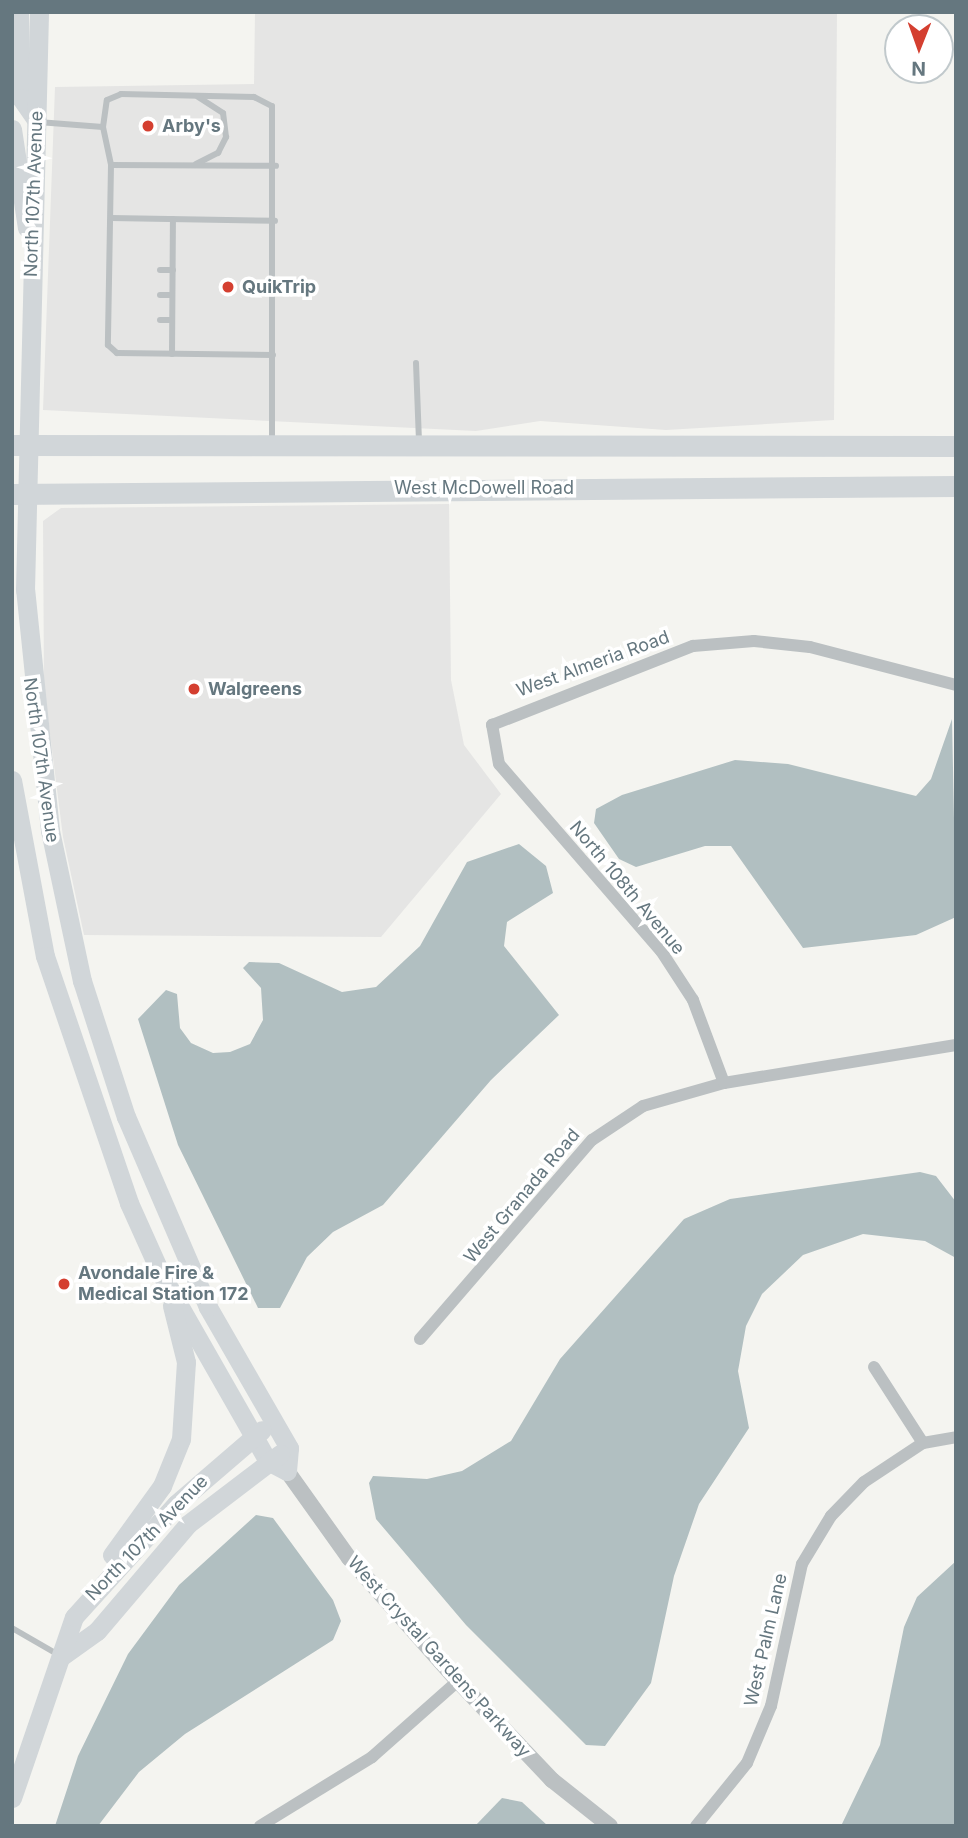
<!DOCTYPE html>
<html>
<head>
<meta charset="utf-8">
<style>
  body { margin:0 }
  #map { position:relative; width:968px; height:1838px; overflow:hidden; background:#f4f4f0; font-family:Inter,sans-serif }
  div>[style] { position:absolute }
  .built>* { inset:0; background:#e5e5e4 }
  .water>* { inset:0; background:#b1bfc1 }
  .service>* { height:6px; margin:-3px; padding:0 3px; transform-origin:3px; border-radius:3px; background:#bbc0c2 }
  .minor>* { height:12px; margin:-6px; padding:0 6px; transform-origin:6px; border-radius:6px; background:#bbc0c2 }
  .tertiary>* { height:16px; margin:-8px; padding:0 8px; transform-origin:8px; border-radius:8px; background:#bbc0c2 }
  .secondary>* { height:19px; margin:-9.5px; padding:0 9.5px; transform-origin:9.5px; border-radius:9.5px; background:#d1d6d9 }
  .primary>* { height:21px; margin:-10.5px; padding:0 10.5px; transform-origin:10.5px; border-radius:10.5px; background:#d1d6d9 }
  .dots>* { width:19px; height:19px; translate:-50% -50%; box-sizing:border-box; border:4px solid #fff; border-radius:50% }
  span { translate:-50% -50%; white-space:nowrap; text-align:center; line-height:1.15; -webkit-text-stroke:7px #fff; paint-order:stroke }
  .poi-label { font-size:18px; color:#65777f; font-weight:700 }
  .left { translate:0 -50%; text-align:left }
  .street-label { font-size:18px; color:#65777f }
  .frame { position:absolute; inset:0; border:14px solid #65777f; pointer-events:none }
  .north { position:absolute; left:884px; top:14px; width:70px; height:70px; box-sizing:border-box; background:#fff; border:2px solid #c1c9cc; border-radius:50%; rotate:181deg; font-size:19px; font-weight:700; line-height:28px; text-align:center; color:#65777f }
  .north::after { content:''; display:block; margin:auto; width:24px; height:32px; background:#d43f30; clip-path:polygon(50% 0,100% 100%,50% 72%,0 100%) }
</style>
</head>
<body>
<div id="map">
  <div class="built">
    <div style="clip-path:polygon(255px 12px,837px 12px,834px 420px,666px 430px,540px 421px,476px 431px,43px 410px,55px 87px,254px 84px)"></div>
    <div style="clip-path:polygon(449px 504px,451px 680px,464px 745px,501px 794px,381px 937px,84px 935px,63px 837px,44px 686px,43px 521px,61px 508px)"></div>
  </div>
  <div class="water">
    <div style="clip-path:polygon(952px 719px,956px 917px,916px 935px,803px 948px,731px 846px,705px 846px,636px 867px,619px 859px,594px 823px,596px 809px,622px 795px,735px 760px,788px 764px,916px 796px,931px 779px)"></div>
    <div style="clip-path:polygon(519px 844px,546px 866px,553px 893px,507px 922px,504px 946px,559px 1015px,491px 1080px,383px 1205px,333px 1232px,307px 1257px,280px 1308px,258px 1308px,178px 1145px,138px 1019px,166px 990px,177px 994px,180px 1028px,191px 1043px,213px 1053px,230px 1052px,250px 1044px,263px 1020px,261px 988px,243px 968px,249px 962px,279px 963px,342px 992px,376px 987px,420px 946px,467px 862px)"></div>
    <div style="clip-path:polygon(920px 1172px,936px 1176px,956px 1202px,956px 1258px,925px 1241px,863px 1234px,803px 1255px,762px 1294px,746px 1326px,738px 1371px,749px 1428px,699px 1504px,674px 1576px,651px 1683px,605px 1746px,586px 1745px,466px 1625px,376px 1519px,369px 1483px,373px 1476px,427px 1479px,462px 1471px,511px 1441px,560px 1359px,684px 1219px,730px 1199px)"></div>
    <div style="clip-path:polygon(256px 1515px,273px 1518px,333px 1600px,341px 1621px,333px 1640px,185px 1734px,139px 1772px,98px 1826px,55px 1826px,78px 1756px,128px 1654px,179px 1585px)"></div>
    <div style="clip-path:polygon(956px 1561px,956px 1826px,841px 1826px,880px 1745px,904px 1627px,917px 1597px)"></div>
    <div style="clip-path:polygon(502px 1798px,522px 1802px,548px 1826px,475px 1826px)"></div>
  </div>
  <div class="service">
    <div style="left:38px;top:122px;width:65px;rotate:4.4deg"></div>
    <div style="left:103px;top:127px;width:39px;rotate:78deg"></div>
    <div style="left:111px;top:165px;width:180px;rotate:91deg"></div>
    <div style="left:108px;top:345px;width:12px;rotate:42deg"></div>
    <div style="left:117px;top:353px;width:156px;rotate:0.7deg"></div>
    <div style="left:103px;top:127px;width:27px;rotate:-82deg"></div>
    <div style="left:107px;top:100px;width:15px;rotate:-23deg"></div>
    <div style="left:121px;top:94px;width:133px;rotate:1.3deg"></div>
    <div style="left:254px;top:97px;width:20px;rotate:27deg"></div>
    <div style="left:272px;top:106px;width:337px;rotate:90deg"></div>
    <div style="left:196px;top:164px;width:25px;rotate:-27deg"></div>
    <div style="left:218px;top:153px;width:18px;rotate:-63deg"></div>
    <div style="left:226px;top:137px;width:24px;rotate:-97deg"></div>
    <div style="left:223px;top:113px;width:30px;rotate:-147deg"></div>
    <div style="left:111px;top:165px;width:165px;rotate:0.3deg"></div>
    <div style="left:111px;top:218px;width:164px;rotate:1deg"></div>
    <div style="left:160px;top:270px;width:13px"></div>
    <div style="left:160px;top:295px;width:12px"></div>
    <div style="left:160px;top:320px;width:12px"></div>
    <div style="left:172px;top:354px;width:135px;rotate:-89.6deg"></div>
    <div style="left:416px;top:363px;width:78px;rotate:87.8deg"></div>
    <div style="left:12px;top:1628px;width:52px;rotate:30deg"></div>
  </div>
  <div class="minor">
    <div style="left:724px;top:1083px;width:89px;rotate:-110.5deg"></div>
    <div style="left:693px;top:1000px;width:59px;rotate:-123.1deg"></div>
    <div style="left:661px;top:951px;width:247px;rotate:-130.9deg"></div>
    <div style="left:499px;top:764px;width:40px;rotate:-100deg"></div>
    <div style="left:492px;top:725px;width:216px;rotate:-21.5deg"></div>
    <div style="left:693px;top:646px;width:61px;rotate:-4.7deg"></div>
    <div style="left:754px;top:641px;width:56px;rotate:6.1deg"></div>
    <div style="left:810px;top:647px;width:151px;rotate:14.6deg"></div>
    <div style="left:420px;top:1339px;width:263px;rotate:-49.2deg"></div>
    <div style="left:592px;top:1140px;width:61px;rotate:-33.7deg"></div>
    <div style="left:643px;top:1106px;width:84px;rotate:-15.9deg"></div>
    <div style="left:724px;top:1083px;width:235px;rotate:-9.3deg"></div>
    <div style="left:874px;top:1367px;width:90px;rotate:57.2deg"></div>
    <div style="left:260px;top:1826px;width:132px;rotate:-31.6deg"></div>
    <div style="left:372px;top:1757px;width:115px;rotate:-41.5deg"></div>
    <div style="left:696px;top:1826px;width:81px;rotate:-51deg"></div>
    <div style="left:747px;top:1763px;width:62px;rotate:-67.2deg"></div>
    <div style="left:771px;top:1706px;width:145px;rotate:-77.7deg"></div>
    <div style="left:802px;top:1564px;width:56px;rotate:-58.9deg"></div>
    <div style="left:831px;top:1516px;width:47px;rotate:-45.9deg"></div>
    <div style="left:864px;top:1482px;width:71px;rotate:-33.5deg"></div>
    <div style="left:923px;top:1443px;width:34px;rotate:-10deg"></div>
  </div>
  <div class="tertiary">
    <div style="left:287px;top:1471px;width:107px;rotate:54.5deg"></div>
    <div style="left:349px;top:1558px;width:164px;rotate:48.5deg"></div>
    <div style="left:458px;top:1681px;width:137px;rotate:46.5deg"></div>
    <div style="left:552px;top:1780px;width:74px;rotate:38.4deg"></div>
  </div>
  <div class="secondary">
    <div style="left:19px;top:12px;width:86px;rotate:88.7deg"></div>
    <div style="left:21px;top:98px;width:28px;rotate:55deg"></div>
    <div style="left:12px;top:129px;width:100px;rotate:81.4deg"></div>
    <div style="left:12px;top:780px;width:179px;rotate:79.4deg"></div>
    <div style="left:45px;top:956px;width:261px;rotate:71.2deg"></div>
    <div style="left:129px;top:1203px;width:76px;rotate:65.8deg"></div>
    <div style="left:160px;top:1272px;width:218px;rotate:60.3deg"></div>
    <div style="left:268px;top:1461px;width:21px;rotate:28deg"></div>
    <div style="left:287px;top:1471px;width:23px;rotate:-85deg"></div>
    <div style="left:289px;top:1448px;width:163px;rotate:-119.9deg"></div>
    <div style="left:208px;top:1307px;width:207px;rotate:-113.3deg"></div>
    <div style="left:126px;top:1117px;width:143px;rotate:-107.9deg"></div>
    <div style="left:82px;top:981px;width:154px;rotate:-102deg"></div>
    <div style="left:50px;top:830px;width:241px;rotate:-95.9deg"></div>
    <div style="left:25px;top:590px;width:578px;rotate:-88.61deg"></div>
    <div style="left:112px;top:1555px;width:85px;rotate:-54.1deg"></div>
    <div style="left:162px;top:1486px;width:51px;rotate:-68deg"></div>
    <div style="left:181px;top:1439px;width:77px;rotate:-86.3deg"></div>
    <div style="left:186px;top:1362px;width:58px;rotate:-104deg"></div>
    <div style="left:62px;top:1656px;width:43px;rotate:-35.5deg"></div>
    <div style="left:97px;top:1631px;width:140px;rotate:-49.6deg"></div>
    <div style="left:188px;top:1524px;width:116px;rotate:-37.3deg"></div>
    <div style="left:12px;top:1798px;width:191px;rotate:-71.1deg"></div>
    <div style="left:74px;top:1617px;width:152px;rotate:-47.9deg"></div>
    <div style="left:176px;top:1504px;width:113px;rotate:-40.7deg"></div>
  </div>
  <div class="primary">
    <div style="left:12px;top:445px;width:944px;rotate:0.06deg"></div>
    <div style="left:12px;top:494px;width:944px;rotate:-0.49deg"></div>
  </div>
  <div class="dots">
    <div style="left:148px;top:126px;background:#d43f30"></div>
    <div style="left:228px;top:287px;background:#d43f30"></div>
    <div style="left:194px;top:689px;background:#d43f30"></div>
    <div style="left:64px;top:1284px;background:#d43f30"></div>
  </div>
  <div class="poi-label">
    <span class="left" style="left:162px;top:126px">Arby's</span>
    <span class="left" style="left:242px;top:287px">QuikTrip</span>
    <span class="left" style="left:208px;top:689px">Walgreens</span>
    <span class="left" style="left:78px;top:1284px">Avondale Fire &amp;<br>Medical Station 172</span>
  </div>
  <div class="street-label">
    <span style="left:34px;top:194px;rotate:-88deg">North 107th Avenue</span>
    <span style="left:484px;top:488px">West McDowell Road</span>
    <span style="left:593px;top:664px;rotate:-20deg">West Almeria Road</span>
    <span style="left:41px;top:760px;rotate:82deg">North 107th Avenue</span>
    <span style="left:627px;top:888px;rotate:50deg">North 108th Avenue</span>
    <span style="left:522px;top:1196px;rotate:-50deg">West Granada Road</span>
    <span style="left:147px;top:1538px;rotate:-46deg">North 107th Avenue</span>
    <span style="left:766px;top:1640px;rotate:-77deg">West Palm Lane</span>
    <span style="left:439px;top:1657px;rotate:48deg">West Crystal Gardens Parkway</span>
  </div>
  <div class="frame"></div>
  <div class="north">N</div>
</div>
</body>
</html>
